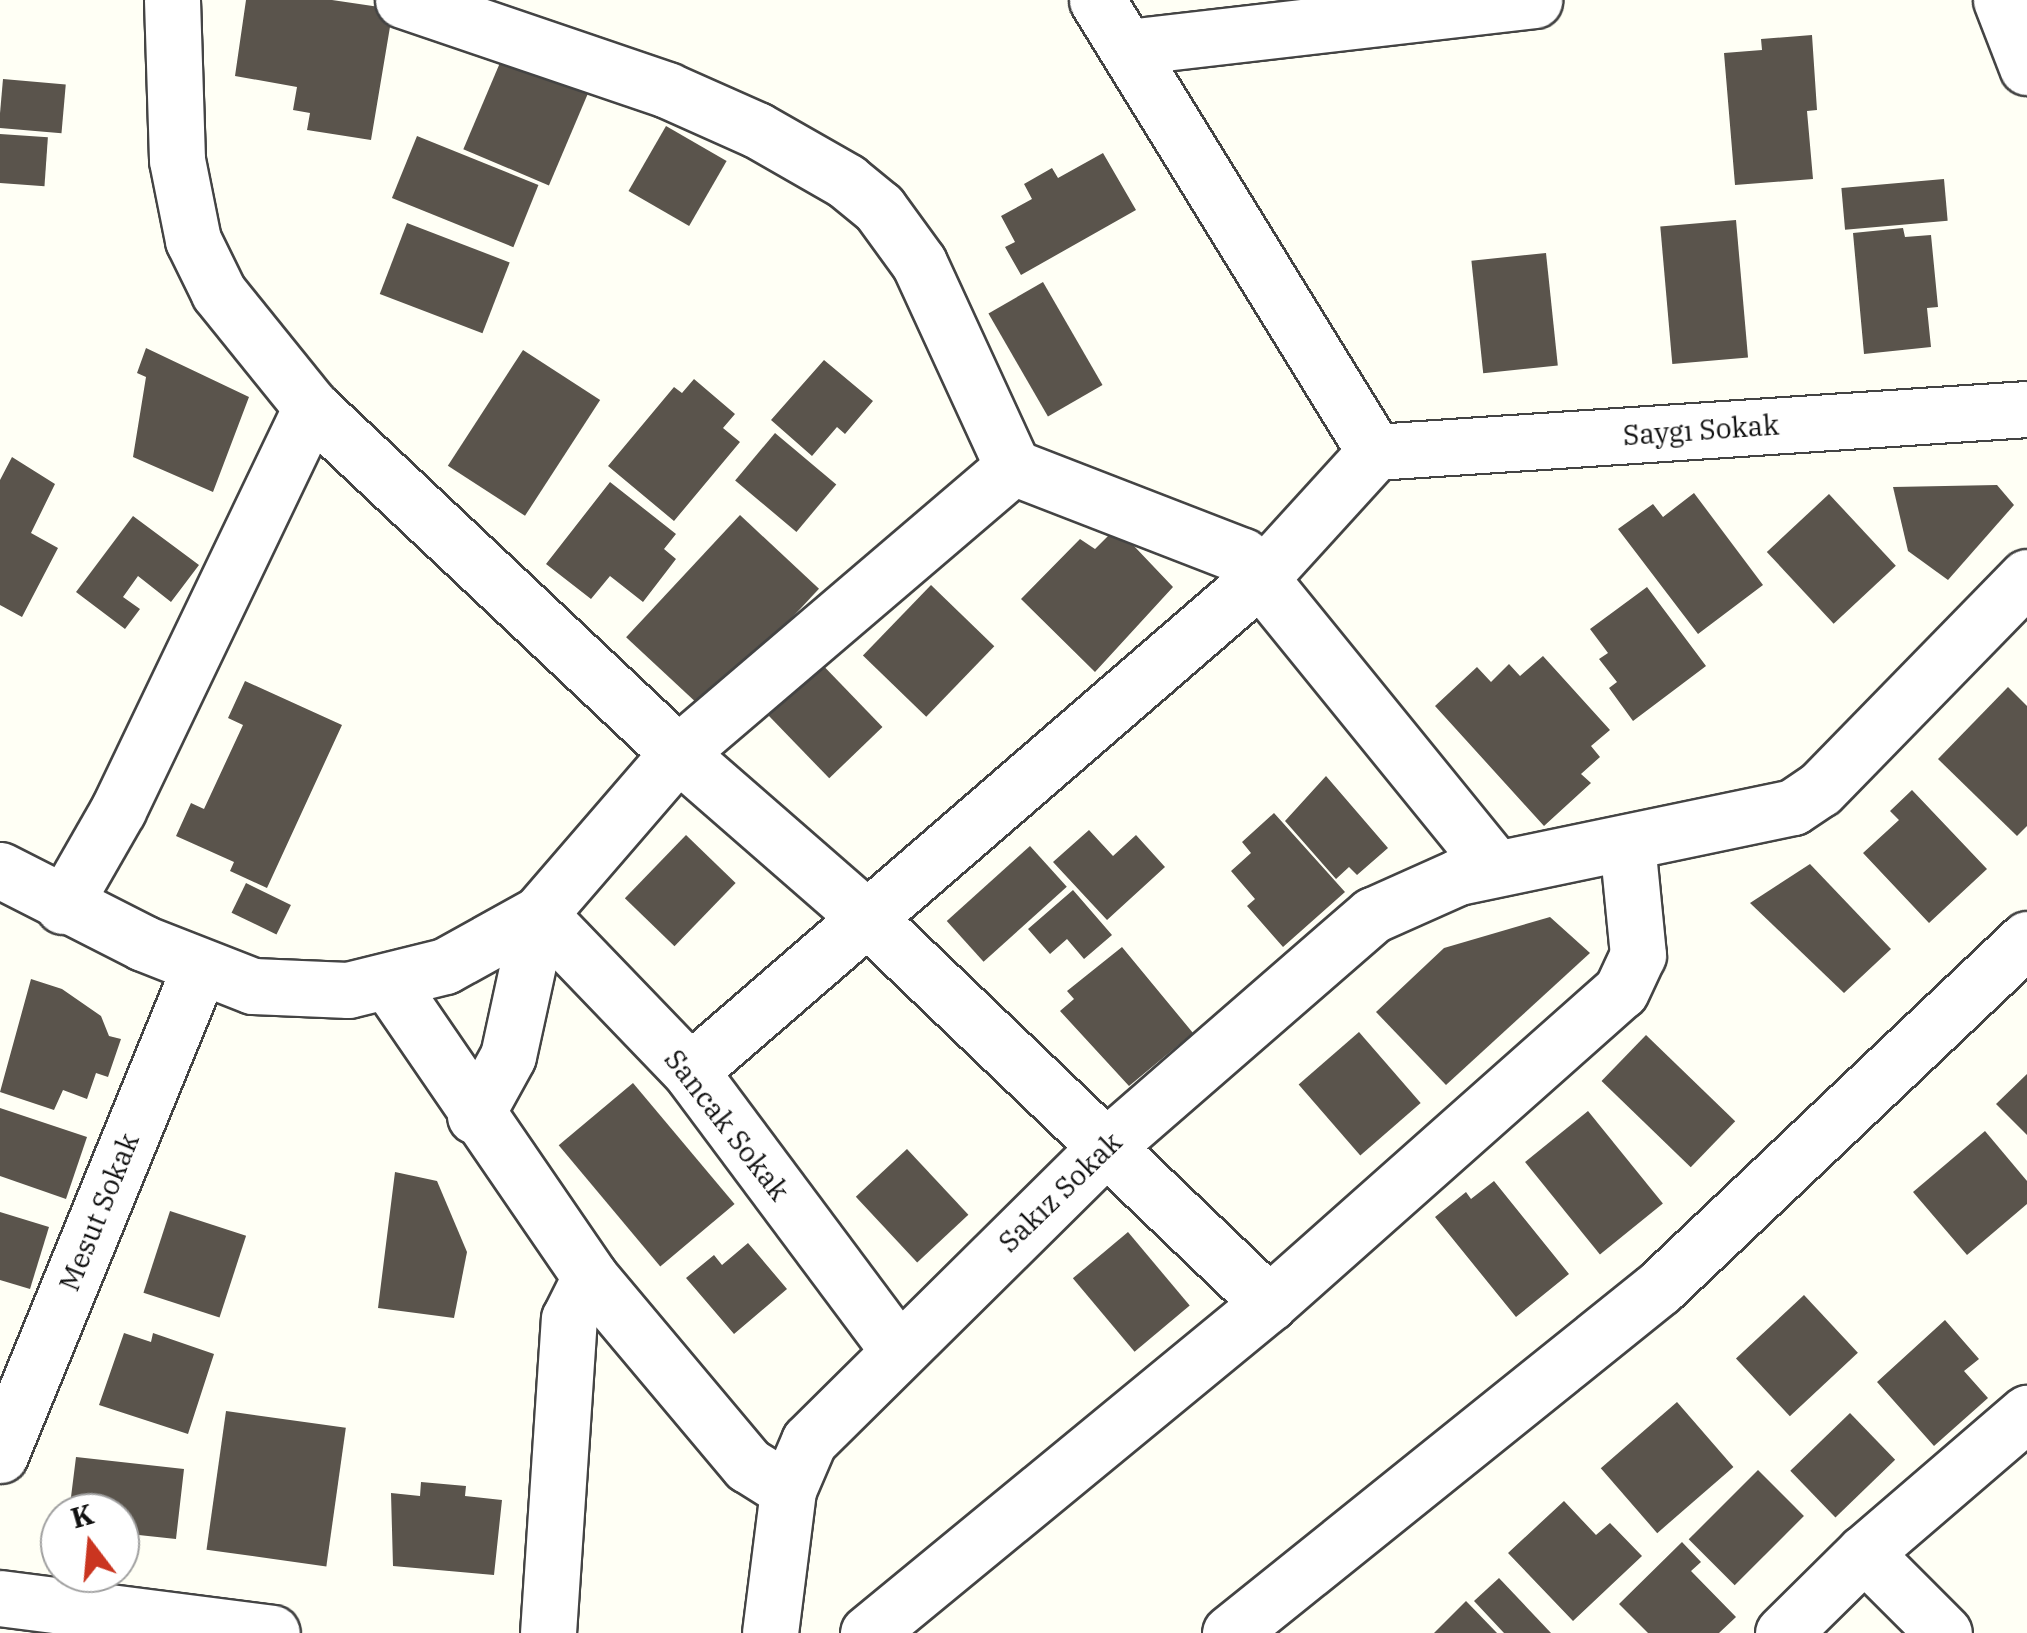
<!DOCTYPE html>
<html>
<head>
<meta charset="utf-8">
<style>
  body { margin:0 }
  #map { position:relative; width:2027px; height:1633px; overflow:hidden; background:#fffff5; font-family:"IBM Plex Serif",serif }
  div>[style] { position:absolute }
  .building>* { inset:0; background:#5a544c; transform-origin:0 0 }
  .roads { filter:drop-shadow(2px 0 #444) drop-shadow(-2px 0 #444) drop-shadow(0 2px #444) drop-shadow(0 -2px #444) }
  .street>* { height:55px; margin:-27.5px; padding:0 27.5px; transform-origin:27.5px; border-radius:27.5px; background:#fff }
  span { translate:-50% -50%; white-space:nowrap; text-align:center; line-height:1.15; -webkit-text-stroke:10px #fff; paint-order:stroke }
  .street-label { font-size:28px; color:#111 }
  .north { position:absolute; left:40px; top:1493px; width:100px; height:100px; box-sizing:border-box; background:#fff; border:2px solid #a0a0a0; border-radius:50%; rotate:344deg; font-size:28px; font-weight:700; line-height:40px; text-align:center; color:#111 }
  .north::after { content:''; display:block; margin:auto; width:35px; height:45px; background:#ca3520; clip-path:polygon(50% 0,100% 100%,50% 72%,0 100%) }
</style>
</head>
<body>
<div id="map">
  <div class="building">
    <div style="clip-path:polygon(246px 0,332px 0,393px 9px,371px 140px,307px 130px,310px 113px,293px 110px,297px 87px,235px 76px)"></div>
    <div style="clip-path:polygon(1812px 35px,1817px 110px,1807px 111px,1813px 179px,1735px 185px,1724px 53px,1762px 50px,1761px 39px)"></div>
    <div style="left:502px;top:58px;width:93px;height:99px;rotate:23deg"></div>
    <div style="left:3px;top:79px;width:63px;height:49px;rotate:5deg"></div>
    <div style="left:666px;top:126px;width:70px;height:75px;rotate:30deg"></div>
    <div style="left:0;top:134px;width:48px;height:49px;rotate:4deg"></div>
    <div style="left:417px;top:136px;width:131px;height:67px;rotate:22deg"></div>
    <div style="clip-path:polygon(1103px 153px,1136px 210px,1021px 275px,1005px 247px,1015px 242px,1001px 216px,1032px 199px,1024px 184px,1052px 168px,1058px 178px)"></div>
    <div style="left:1944px;top:179px;width:42px;height:103px;rotate:85deg"></div>
    <div style="left:1736px;top:220px;width:138px;height:76px;rotate:85deg"></div>
    <div style="left:407px;top:223px;width:110px;height:76px;rotate:21deg"></div>
    <div style="clip-path:polygon(1903px 228px,1905px 237px,1931px 235px,1938px 307px,1927px 308px,1931px 347px,1864px 354px,1853px 233px)"></div>
    <div style="left:1546px;top:253px;width:113px;height:75px;rotate:84deg"></div>
    <div style="left:1043px;top:282px;width:119px;height:63px;rotate:60deg"></div>
    <div style="clip-path:polygon(146px 348px,249px 397px,213px 492px,133px 457px,146px 377px,137px 373px)"></div>
    <div style="left:523px;top:350px;width:92px;height:138px;rotate:33deg"></div>
    <div style="clip-path:polygon(824px 360px,873px 401px,845px 434px,837px 427px,812px 456px,771px 420px)"></div>
    <div style="clip-path:polygon(694px 379px,735px 414px,723px 428px,740px 442px,674px 521px,608px 466px,674px 387px,682px 393px)"></div>
    <div style="left:775px;top:433px;width:80px;height:62px;rotate:40deg"></div>
    <div style="clip-path:polygon(12px 457px,55px 484px,31px 533px,58px 548px,22px 617px,0 605px,0 480px)"></div>
    <div style="clip-path:polygon(610px 482px,676px 534px,664px 549px,676px 559px,643px 602px,610px 576px,591px 599px,546px 564px)"></div>
    <div style="clip-path:polygon(1997px 485px,2014px 505px,1948px 580px,1908px 551px,1893px 487px)"></div>
    <div style="clip-path:polygon(1694px 493px,1763px 585px,1698px 634px,1618px 529px,1653px 504px,1663px 517px)"></div>
    <div style="left:1829px;top:494px;width:98px;height:85px;rotate:47deg"></div>
    <div style="left:740px;top:515px;width:108px;height:167px;rotate:43deg"></div>
    <div style="clip-path:polygon(133px 516px,199px 565px,171px 602px,138px 576px,123px 597px,140px 609px,125px 629px,76px 592px)"></div>
    <div style="clip-path:polygon(1109px 535px,1134px 546px,1173px 587px,1095px 672px,1021px 599px,1080px 539px,1095px 549px)"></div>
    <div style="left:931px;top:585px;width:88px;height:98px;rotate:44deg"></div>
    <div style="clip-path:polygon(1647px 587px,1706px 666px,1633px 721px,1609px 688px,1617px 682px,1599px 659px,1608px 653px,1590px 629px)"></div>
    <div style="left:813px;top:655px;width:100px;height:74px;rotate:46deg"></div>
    <div style="clip-path:polygon(1543px 656px,1610px 730px,1591px 746px,1600px 757px,1581px 774px,1591px 783px,1544px 826px,1435px 706px,1477px 667px,1491px 682px,1509px 664px,1520px 676px)"></div>
    <div style="clip-path:polygon(245px 681px,342px 725px,267px 888px,230px 871px,234px 862px,176px 836px,191px 803px,204px 809px,243px 725px,228px 718px)"></div>
    <div style="clip-path:polygon(2008px 687px,2027px 706px,2027px 826px,2017px 836px,1938px 759px)"></div>
    <div style="clip-path:polygon(1326px 776px,1388px 848px,1357px 875px,1349px 867px,1336px 879px,1285px 821px)"></div>
    <div style="clip-path:polygon(1912px 790px,1987px 869px,1929px 923px,1863px 853px,1899px 820px,1890px 811px)"></div>
    <div style="clip-path:polygon(1274px 813px,1345px 892px,1283px 947px,1247px 906px,1255px 899px,1231px 871px,1251px 853px,1242px 842px)"></div>
    <div style="clip-path:polygon(1089px 830px,1113px 856px,1136px 835px,1165px 867px,1107px 920px,1053px 862px)"></div>
    <div style="left:686px;top:835px;width:69px;height:88px;rotate:44deg"></div>
    <div style="left:1030px;top:846px;width:55px;height:112px;rotate:48deg"></div>
    <div style="clip-path:polygon(1810px 864px,1891px 949px,1844px 993px,1750px 903px)"></div>
    <div style="left:246px;top:883px;width:50px;height:33px;rotate:26deg"></div>
    <div style="clip-path:polygon(1073px 890px,1112px 935px,1084px 959px,1067px 939px,1050px 954px,1028px 929px)"></div>
    <div style="clip-path:polygon(1550px 917px,1590px 953px,1446px 1085px,1376px 1012px,1444px 948px)"></div>
    <div style="clip-path:polygon(1122px 947px,1193px 1033px,1129px 1086px,1060px 1011px,1074px 999px,1067px 991px)"></div>
    <div style="clip-path:polygon(31px 979px,62px 989px,101px 1016px,109px 1036px,121px 1039px,108px 1077px,96px 1073px,87px 1099px,63px 1090px,54px 1110px,0 1092px)"></div>
    <div style="left:1359px;top:1032px;width:94px;height:80px;rotate:49deg"></div>
    <div style="left:1646px;top:1035px;width:124px;height:64px;rotate:44deg"></div>
    <div style="clip-path:polygon(2027px 1074px,2027px 1135px,1996px 1104px)"></div>
    <div style="left:633px;top:1083px;width:158px;height:97px;rotate:50deg"></div>
    <div style="clip-path:polygon(0 1108px,87px 1137px,66px 1199px,0 1176px)"></div>
    <div style="left:1588px;top:1111px;width:119px;height:81px;rotate:51deg"></div>
    <div style="clip-path:polygon(1985px 1131px,2027px 1181px,2027px 1204px,1967px 1255px,1913px 1192px)"></div>
    <div style="left:907px;top:1149px;width:90px;height:70px;rotate:47deg"></div>
    <div style="clip-path:polygon(395px 1172px,437px 1181px,467px 1252px,454px 1318px,378px 1308px)"></div>
    <div style="clip-path:polygon(1494px 1181px,1569px 1274px,1516px 1317px,1435px 1217px,1466px 1192px,1471px 1199px)"></div>
    <div style="left:170px;top:1211px;width:80px;height:86px;rotate:18deg"></div>
    <div style="clip-path:polygon(0 1212px,49px 1227px,30px 1289px,0 1280px)"></div>
    <div style="left:1128px;top:1232px;width:96px;height:72px;rotate:50deg"></div>
    <div style="clip-path:polygon(748px 1243px,787px 1289px,734px 1334px,686px 1278px,714px 1255px,722px 1265px)"></div>
    <div style="left:1804px;top:1295px;width:79px;height:93px;rotate:47deg"></div>
    <div style="clip-path:polygon(1945px 1320px,1979px 1359px,1964px 1371px,1988px 1398px,1934px 1446px,1877px 1382px)"></div>
    <div style="clip-path:polygon(124px 1333px,151px 1342px,153px 1333px,214px 1354px,188px 1434px,99px 1405px)"></div>
    <div style="left:1677px;top:1402px;width:86px;height:101px;rotate:49deg"></div>
    <div style="left:226px;top:1411px;width:121px;height:140px;rotate:8deg"></div>
    <div style="left:1850px;top:1413px;width:65px;height:83px;rotate:46deg"></div>
    <div style="clip-path:polygon(76px 1457px,184px 1469px,176px 1539px,120px 1533px,120px 1513px,69px 1513px)"></div>
    <div style="left:1758px;top:1470px;width:65px;height:98px;rotate:45deg"></div>
    <div style="clip-path:polygon(421px 1482px,466px 1486px,465px 1496px,502px 1500px,494px 1575px,393px 1566px,391px 1493px,420px 1496px)"></div>
    <div style="clip-path:polygon(1564px 1501px,1596px 1535px,1610px 1523px,1642px 1556px,1573px 1621px,1508px 1553px)"></div>
    <div style="clip-path:polygon(1682px 1542px,1701px 1562px,1691px 1571px,1736px 1617px,1719px 1633px,1648px 1633px,1619px 1604px)"></div>
    <div style="clip-path:polygon(1499px 1578px,1551px 1633px,1504px 1633px,1474px 1601px)"></div>
    <div style="clip-path:polygon(1466px 1601px,1497px 1633px,1434px 1633px)"></div>
  </div>
  <div class="roads">
    <div class="street">
      <div style="left:172px;top:0;width:160px;rotate:88.2deg"></div>
      <div style="left:177px;top:160px;width:82px;rotate:78.7deg"></div>
      <div style="left:193px;top:240px;width:59px;rotate:63.9deg"></div>
      <div style="left:219px;top:293px;width:146px;rotate:51.1deg"></div>
      <div style="left:311px;top:407px;width:504px;rotate:43.31deg"></div>
      <div style="left:678px;top:753px;width:247px;rotate:41.1deg"></div>
      <div style="left:864px;top:915px;width:561px;rotate:43.77deg"></div>
      <div style="left:403px;top:0;width:279px;rotate:18.8deg"></div>
      <div style="left:667px;top:90px;width:98px;rotate:24deg"></div>
      <div style="left:757px;top:130px;width:103px;rotate:29.8deg"></div>
      <div style="left:846px;top:181px;width:43px;rotate:39.3deg"></div>
      <div style="left:879px;top:208px;width:68px;rotate:54deg"></div>
      <div style="left:919px;top:263px;width:225px;rotate:65.3deg"></div>
      <div style="left:1097px;top:0;width:531px;rotate:58.41deg"></div>
      <div style="left:2001px;top:0;width:72px;rotate:68.8deg"></div>
      <div style="left:1129px;top:47px;width:408px;rotate:-6.6deg"></div>
      <div style="left:1375px;top:452px;width:653px;rotate:-3.77deg"></div>
      <div style="left:0;top:870px;width:161px;rotate:27deg"></div>
      <div style="left:143px;top:943px;width:118px;rotate:21.4deg"></div>
      <div style="left:253px;top:986px;width:95px;rotate:2.4deg"></div>
      <div style="left:348px;top:990px;width:100px;rotate:-13.9deg"></div>
      <div style="left:445px;top:966px;width:107px;rotate:-29deg"></div>
      <div style="left:539px;top:914px;width:213px;rotate:-49.2deg"></div>
      <div style="left:678px;top:753px;width:440px;rotate:-40.5deg"></div>
      <div style="left:1013px;top:467px;width:246px;rotate:21.2deg"></div>
      <div style="left:1242px;top:556px;width:402px;rotate:50.9deg"></div>
      <div style="left:63px;top:906px;width:111px;rotate:-60.2deg"></div>
      <div style="left:118px;top:810px;width:447px;rotate:-64.4deg"></div>
      <div style="left:539px;top:914px;width:218px;rotate:46.1deg"></div>
      <div style="left:690px;top:1071px;width:348px;rotate:53.3deg"></div>
      <div style="left:389px;top:983px;width:356px;rotate:55.6deg"></div>
      <div style="left:590px;top:1277px;width:246px;rotate:50deg"></div>
      <div style="left:748px;top:1465px;width:47px;rotate:32deg"></div>
      <div style="left:690px;top:1071px;width:756px;rotate:-40.87deg"></div>
      <div style="left:1262px;top:576px;width:168px;rotate:-47.7deg"></div>
      <div style="left:475px;top:1116px;width:68px;rotate:-61.2deg"></div>
      <div style="left:508px;top:1056px;width:145px;rotate:-77.7deg"></div>
      <div style="left:0;top:1455px;width:525px;rotate:-67.73deg"></div>
      <div style="left:1864px;top:1553px;width:113px;rotate:45deg"></div>
      <div style="left:0;top:1598px;width:274px;rotate:7.3deg"></div>
      <div style="left:548px;top:1633px;width:315px;rotate:-86.2deg"></div>
      <div style="left:569px;top:1319px;width:47px;rotate:-63.4deg"></div>
      <div style="left:770px;top:1633px;width:144px;rotate:-82.8deg"></div>
      <div style="left:788px;top:1490px;width:53px;rotate:-66.8deg"></div>
      <div style="left:809px;top:1441px;width:421px;rotate:-44.7deg"></div>
      <div style="left:1108px;top:1145px;width:351px;rotate:-41deg"></div>
      <div style="left:1373px;top:915px;width:93px;rotate:-24.1deg"></div>
      <div style="left:1458px;top:877px;width:342px;rotate:-11.8deg"></div>
      <div style="left:1793px;top:807px;width:32px;rotate:-34deg"></div>
      <div style="left:1820px;top:789px;width:296px;rotate:-45.7deg"></div>
      <div style="left:868px;top:1633px;width:519px;rotate:-39.45deg"></div>
      <div style="left:1269px;top:1303px;width:470px;rotate:-41.6deg"></div>
      <div style="left:1621px;top:991px;width:40px;rotate:-65deg"></div>
      <div style="left:1638px;top:955px;width:113px;rotate:-95.6deg"></div>
      <div style="left:1230px;top:1633px;width:551px;rotate:-38.81deg"></div>
      <div style="left:1659px;top:1288px;width:507px;rotate:-43.48deg"></div>
      <div style="left:1783px;top:1633px;width:114px;rotate:-44.6deg"></div>
      <div style="left:1864px;top:1553px;width:215px;rotate:-40.7deg"></div>
    </div>
  </div>
  <div class="street-label">
    <span style="left:1701px;top:430px;rotate:-4deg">Saygı Sokak</span>
    <span style="left:727px;top:1125px;rotate:52deg">Sancak Sokak</span>
    <span style="left:1060px;top:1192px;rotate:-44deg">Sakız Sokak</span>
    <span style="left:99px;top:1212px;rotate:-68deg">Mesut Sokak</span>
  </div>
  <div class="north">K</div>
</div>
</body>
</html>
